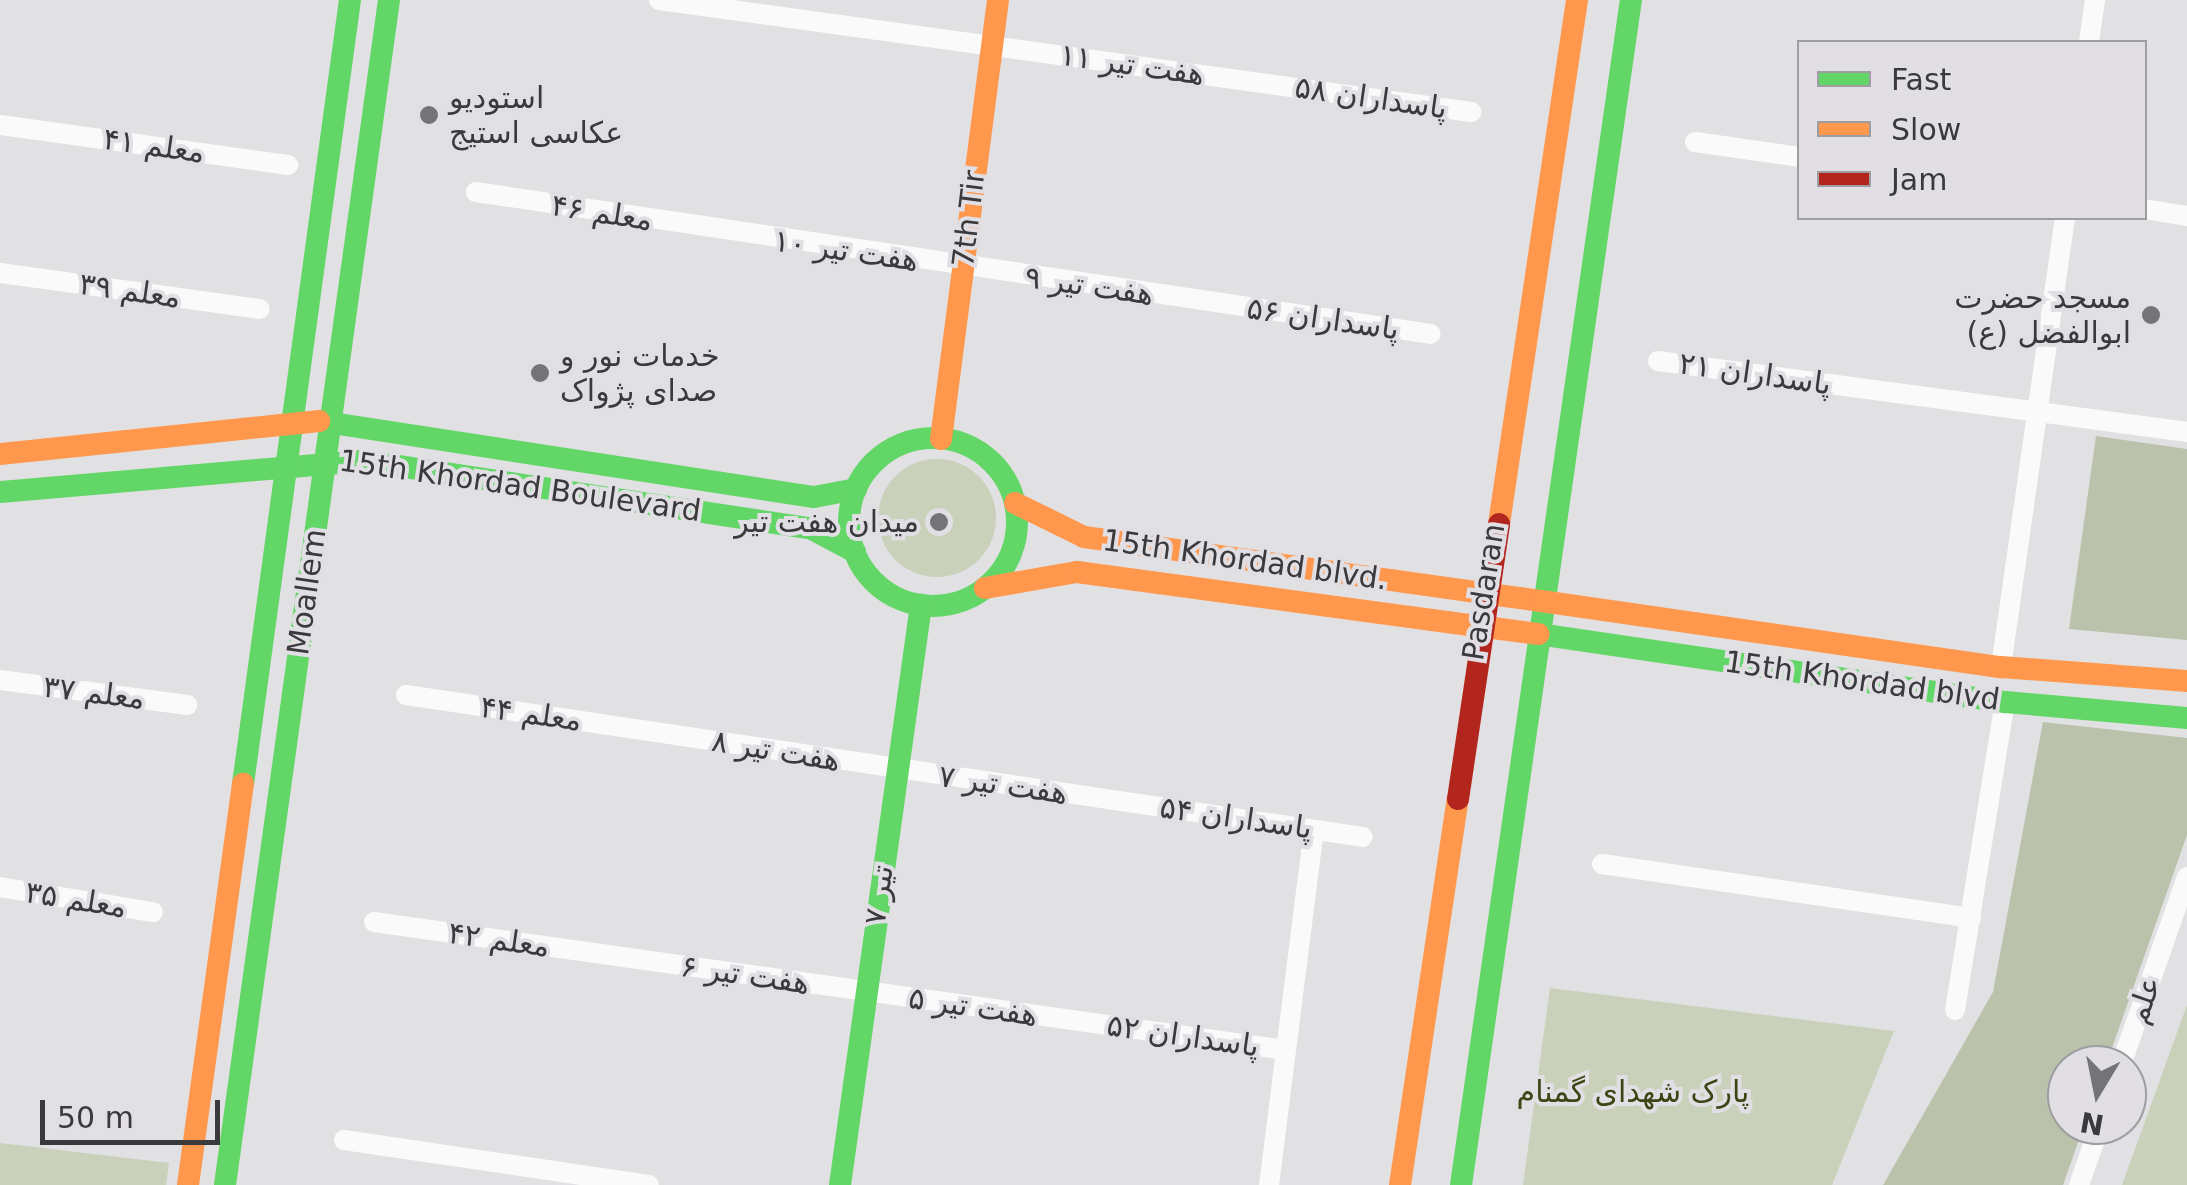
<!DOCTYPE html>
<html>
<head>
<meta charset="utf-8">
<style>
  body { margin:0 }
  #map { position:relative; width:2187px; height:1185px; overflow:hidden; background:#e1e0e3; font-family:"DejaVu Sans","Noto Naskh Arabic",sans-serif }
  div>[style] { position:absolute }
  .green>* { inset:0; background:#c9d1ba }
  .round { border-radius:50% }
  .forest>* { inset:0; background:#bac2ab }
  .street>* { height:20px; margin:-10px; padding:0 10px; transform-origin:10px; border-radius:10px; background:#fafafb }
  .fast>* { height:22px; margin:-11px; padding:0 11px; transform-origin:11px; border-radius:11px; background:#63d668 }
  .fast>.ring { margin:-11px; padding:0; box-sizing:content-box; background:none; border:22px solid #63d668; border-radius:50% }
  .slow>* { height:22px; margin:-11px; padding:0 11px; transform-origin:11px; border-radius:11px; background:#ff974d }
  .jam>* { height:22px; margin:-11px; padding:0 11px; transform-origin:11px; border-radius:11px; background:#b3261e }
  .dots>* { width:28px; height:28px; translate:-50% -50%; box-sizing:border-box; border:5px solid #e1dfe4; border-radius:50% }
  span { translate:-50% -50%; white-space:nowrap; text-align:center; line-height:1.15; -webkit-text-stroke:8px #e1dfe4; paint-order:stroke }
  .street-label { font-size:30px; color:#3a393c }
  .poi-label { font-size:30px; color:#3a393c }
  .left { translate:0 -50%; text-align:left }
  .right { translate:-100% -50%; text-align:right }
  .park-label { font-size:30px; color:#3a4714 }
  .legend { position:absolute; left:1797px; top:40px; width:350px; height:180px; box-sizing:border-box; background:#e1dfe4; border:2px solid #9e9da1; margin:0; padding:12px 18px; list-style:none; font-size:30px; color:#3a393c }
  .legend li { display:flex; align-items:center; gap:20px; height:50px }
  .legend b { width:50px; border:2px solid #9e9da1 }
  .north { position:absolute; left:2047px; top:1045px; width:100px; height:100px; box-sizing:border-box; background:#e1dfe4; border:2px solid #9e9da1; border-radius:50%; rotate:190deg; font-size:28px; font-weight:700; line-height:40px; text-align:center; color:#3a393c }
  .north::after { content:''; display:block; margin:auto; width:35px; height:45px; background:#747376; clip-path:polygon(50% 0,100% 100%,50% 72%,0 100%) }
  .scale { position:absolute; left:40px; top:1100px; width:180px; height:45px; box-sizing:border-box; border:5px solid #3a393c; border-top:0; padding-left:12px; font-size:30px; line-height:35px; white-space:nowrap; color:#3a393c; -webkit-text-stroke:8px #e1dfe4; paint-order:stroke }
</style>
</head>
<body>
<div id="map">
  <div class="green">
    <div class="round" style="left:878px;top:459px;width:118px;height:118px"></div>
    <div style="clip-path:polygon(1550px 988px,1894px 1031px,1832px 1185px,1523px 1185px)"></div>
    <div style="clip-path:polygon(2187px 1005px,2187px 1185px,2122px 1185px)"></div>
    <div style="clip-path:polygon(0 1143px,169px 1163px,166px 1185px,0 1185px)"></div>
  </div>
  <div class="forest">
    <div style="clip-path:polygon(2096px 436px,2187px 449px,2187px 640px,2069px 629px)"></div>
    <div style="clip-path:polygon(2043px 722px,2187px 738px,2187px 835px,2106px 1065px,2067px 1065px,2067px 1125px,2084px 1125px,2063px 1185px,1883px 1185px,1993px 992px)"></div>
  </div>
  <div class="street">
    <div style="left:659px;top:0;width:820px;rotate:7.85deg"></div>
    <div style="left:2089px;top:42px;width:42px;rotate:-81.9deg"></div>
    <div style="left:0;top:125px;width:291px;rotate:7.9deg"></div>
    <div style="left:1695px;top:142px;width:106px;rotate:8.1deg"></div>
    <div style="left:476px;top:192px;width:965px;rotate:8.46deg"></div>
    <div style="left:2144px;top:209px;width:44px;rotate:9.2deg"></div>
    <div style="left:0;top:273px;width:262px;rotate:7.9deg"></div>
    <div style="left:1658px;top:361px;width:534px;rotate:7.64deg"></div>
    <div style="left:2001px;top:667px;width:454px;rotate:-81.9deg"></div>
    <div style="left:0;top:680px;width:189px;rotate:7.6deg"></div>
    <div style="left:406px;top:695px;width:967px;rotate:8.44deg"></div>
    <div style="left:1602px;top:864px;width:373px;rotate:8.3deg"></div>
    <div style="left:0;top:887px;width:155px;rotate:9.3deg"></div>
    <div style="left:374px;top:922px;width:921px;rotate:7.99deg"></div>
    <div style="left:1955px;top:1010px;width:312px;rotate:-80.8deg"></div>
    <div style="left:2121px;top:1065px;width:199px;rotate:-70.7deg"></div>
    <div style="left:344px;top:1140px;width:308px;rotate:8.4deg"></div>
    <div style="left:1269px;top:1185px;width:358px;rotate:-82.8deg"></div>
    <div style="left:2079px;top:1185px;width:64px;rotate:-70.7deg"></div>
  </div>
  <div class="fast">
    <div style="left:319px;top:421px;width:501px;rotate:8.73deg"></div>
    <div style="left:814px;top:497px;width:43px;rotate:-10.8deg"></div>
    <div class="ring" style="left:849px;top:438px;width:146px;height:146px"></div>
    <div style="left:0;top:492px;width:366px;rotate:-4.9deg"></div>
    <div style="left:365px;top:461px;width:452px;rotate:8.6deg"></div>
    <div style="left:812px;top:529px;width:49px;rotate:28.1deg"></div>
    <div style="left:1538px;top:634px;width:472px;rotate:8.3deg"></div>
    <div style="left:2005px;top:702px;width:183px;rotate:5deg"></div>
    <div style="left:243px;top:784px;width:791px;rotate:-82.23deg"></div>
    <div style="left:225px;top:1185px;width:1196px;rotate:-82.12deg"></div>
    <div style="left:840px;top:1185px;width:586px;rotate:-82.05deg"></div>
    <div style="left:1461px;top:1185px;width:1197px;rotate:-81.84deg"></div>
  </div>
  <div class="slow">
    <div style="left:941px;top:439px;width:443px;rotate:-82.6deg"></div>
    <div style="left:0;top:454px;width:321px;rotate:-5.9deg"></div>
    <div style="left:1015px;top:503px;width:77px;rotate:26.2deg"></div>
    <div style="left:1084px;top:537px;width:402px;rotate:8deg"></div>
    <div style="left:1499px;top:524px;width:530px;rotate:-81.53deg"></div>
    <div style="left:985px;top:588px;width:93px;rotate:-9.9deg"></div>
    <div style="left:1077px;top:572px;width:405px;rotate:7.7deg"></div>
    <div style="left:1482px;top:593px;width:60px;rotate:7.7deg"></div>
    <div style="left:1541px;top:601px;width:465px;rotate:8.2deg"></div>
    <div style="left:2001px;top:667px;width:187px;rotate:4.3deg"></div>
    <div style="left:1478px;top:626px;width:61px;rotate:7.6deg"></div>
    <div style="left:188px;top:1185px;width:405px;rotate:-82.2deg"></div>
    <div style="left:1400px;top:1185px;width:390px;rotate:-81.5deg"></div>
  </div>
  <div class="jam">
    <div style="left:1458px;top:799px;width:278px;rotate:-81.5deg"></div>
  </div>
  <div class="dots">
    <div style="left:429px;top:115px;background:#747376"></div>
    <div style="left:2151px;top:315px;background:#747376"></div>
    <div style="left:540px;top:373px;background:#747376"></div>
    <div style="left:939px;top:522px;background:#747376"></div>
  </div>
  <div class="street-label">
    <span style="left:1132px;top:65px;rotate:8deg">هفت تیر ۱۱</span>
    <span style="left:1371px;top:98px;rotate:8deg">پاسداران ۵۸</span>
    <span style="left:154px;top:146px;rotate:8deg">معلم ۴۱</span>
    <span style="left:602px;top:213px;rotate:9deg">معلم ۴۶</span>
    <span style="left:969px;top:219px;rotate:-83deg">7th Tir</span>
    <span style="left:846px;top:251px;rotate:8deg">هفت تیر ۱۰</span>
    <span style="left:1089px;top:286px;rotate:8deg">هفت تیر ۹</span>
    <span style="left:130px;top:291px;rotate:8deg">معلم ۳۹</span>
    <span style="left:1323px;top:319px;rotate:8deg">پاسداران ۵۶</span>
    <span style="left:1755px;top:374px;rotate:8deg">پاسداران ۲۱</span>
    <span style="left:520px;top:486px;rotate:8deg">15th Khordad Boulevard</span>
    <span style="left:1245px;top:560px;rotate:8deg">15th Khordad blvd.</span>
    <span style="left:307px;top:592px;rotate:-82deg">Moallem</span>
    <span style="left:1484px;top:592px;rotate:-81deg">Pasdaran</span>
    <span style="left:1862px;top:681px;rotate:8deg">15th Khordad blvd</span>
    <span style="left:94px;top:693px;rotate:7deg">معلم ۳۷</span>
    <span style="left:531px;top:714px;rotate:8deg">معلم ۴۴</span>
    <span style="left:776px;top:751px;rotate:9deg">هفت تیر ۸</span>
    <span style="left:1003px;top:785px;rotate:8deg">هفت تیر ۷</span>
    <span style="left:1236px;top:818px;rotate:8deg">پاسداران ۵۴</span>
    <span style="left:879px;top:895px;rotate:-82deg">۷ تیر</span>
    <span style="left:76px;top:900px;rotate:9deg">معلم ۳۵</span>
    <span style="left:499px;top:940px;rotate:8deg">معلم ۴۲</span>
    <span style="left:745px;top:975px;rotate:8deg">هفت تیر ۶</span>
    <span style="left:2144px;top:1000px;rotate:-71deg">علم</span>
    <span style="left:973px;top:1007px;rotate:8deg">هفت تیر ۵</span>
    <span style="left:1183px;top:1036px;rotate:8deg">پاسداران ۵۲</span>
  </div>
  <div class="poi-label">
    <span class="left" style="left:449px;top:115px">استودیو<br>عکاسی استیج</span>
    <span class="right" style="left:2131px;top:315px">مسجد حضرت<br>ابوالفضل (ع)</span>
    <span class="left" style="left:560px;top:373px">خدمات نور و<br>صدای پژواک</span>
    <span class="right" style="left:919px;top:522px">میدان هفت تیر</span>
  </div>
  <div class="park-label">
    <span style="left:1633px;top:1092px">پارک شهدای گمنام</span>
  </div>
  <ul class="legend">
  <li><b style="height:12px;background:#63d668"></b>Fast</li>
  <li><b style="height:12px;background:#ff974d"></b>Slow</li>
  <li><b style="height:12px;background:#b3261e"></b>Jam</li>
  </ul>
  <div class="north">N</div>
  <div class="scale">50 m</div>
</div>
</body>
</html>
